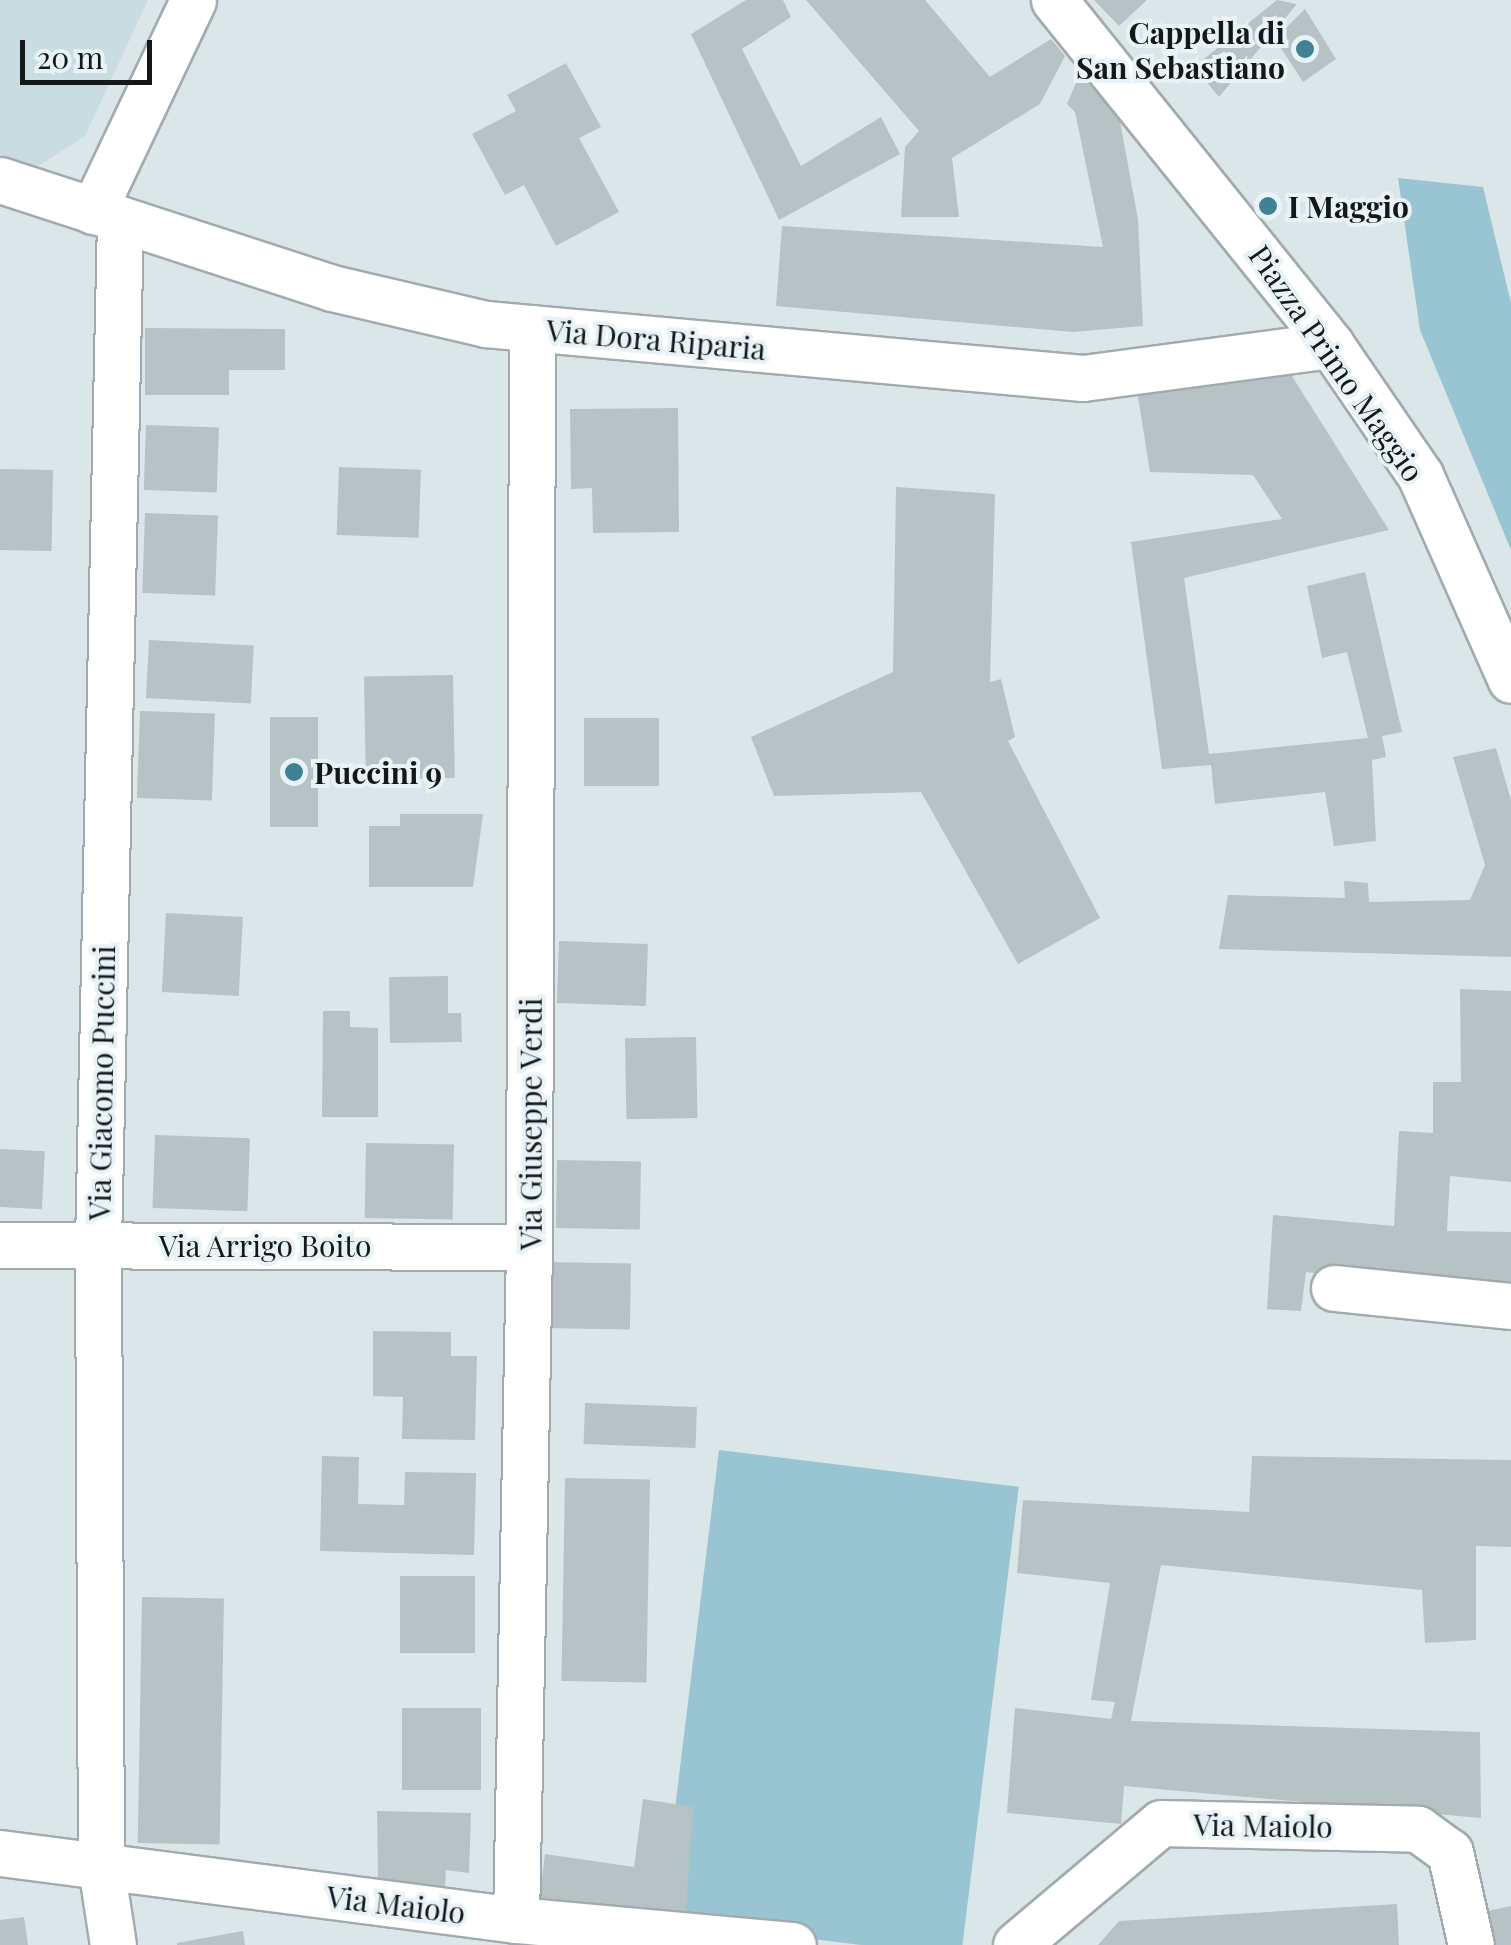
<!DOCTYPE html>
<html>
<head>
<meta charset="utf-8">
<style>
  body { margin:0 }
  #map { position:relative; width:1511px; height:1945px; overflow:hidden; background:#dbe6e9; font-family:"Playfair Display",serif }
  div>[style] { position:absolute }
  .built>* { inset:0; background:#c8dce2 }
  .green>* { inset:0; background:#99c5d2; transform-origin:0 0 }
  .building>* { inset:0; background:#b7c2c5; transform-origin:0 0 }
  .roads { filter:drop-shadow(2px 0 #a1abaf) drop-shadow(-2px 0 #a1abaf) drop-shadow(0 2px #a1abaf) drop-shadow(0 -2px #a1abaf) }
  .minor>* { height:45px; margin:-22.5px; padding:0 22.5px; transform-origin:22.5px; border-radius:22.5px; background:#fff }
  .dots>* { width:28px; height:28px; translate:-50% -50%; box-sizing:border-box; border:5px solid #e8f3f7; border-radius:50% }
  span { translate:-50% -50%; white-space:nowrap; text-align:center; line-height:1.15; -webkit-text-stroke:8px #e8f3f7; paint-order:stroke }
  .poi-label { font-size:30px; color:#141819; font-weight:700 }
  .right { translate:-100% -50%; text-align:right }
  .left { translate:0 -50%; text-align:left }
  .street-label { font-size:30px; color:#141819 }
  .scale { position:absolute; left:20px; top:40px; width:132px; height:45px; box-sizing:border-box; border:5px solid #141819; border-top:0; padding-left:12px; font-size:30px; line-height:35px; white-space:nowrap; color:#141819; -webkit-text-stroke:8px #e8f3f7; paint-order:stroke }
</style>
</head>
<body>
<div id="map">
  <div class="built">
    <div style="clip-path:polygon(0 0,148px 0,85px 136px,37px 167px,0 154px)"></div>
  </div>
  <div class="green">
    <div style="clip-path:polygon(1398px 178px,1483px 187px,1511px 303px,1511px 550px,1420px 330px)"></div>
    <div style="left:719px;top:1450px;width:302px;height:474px;rotate:7deg"></div>
  </div>
  <div class="building">
    <div style="clip-path:polygon(746px 0,783px 0,791px 17px,742px 49px,801px 166px,881px 117px,900px 154px,779px 220px,691px 34px)"></div>
    <div style="clip-path:polygon(806px 0,925px 0,990px 77px,1051px 39px,1065px 56px,1040px 104px,952px 158px,959px 217px,901px 217px,905px 147px,919px 131px)"></div>
    <div style="clip-path:polygon(1094px 0,1147px 0,1119px 26px)"></div>
    <div style="clip-path:polygon(1277px 0,1297px 4px,1219px 97px,1194px 67px)"></div>
    <div style="clip-path:polygon(1305px 9px,1336px 59px,1303px 82px,1275px 39px)"></div>
    <div style="clip-path:polygon(566px 63px,601px 127px,579px 138px,619px 212px,556px 246px,524px 185px,505px 195px,472px 134px,516px 111px,507px 95px)"></div>
    <div style="clip-path:polygon(1082px 69px,1119px 116px,1138px 219px,1143px 326px,1073px 332px,776px 306px,782px 226px,1103px 247px,1075px 112px,1067px 104px)"></div>
    <div style="clip-path:polygon(145px 328px,285px 329px,285px 370px,229px 370px,229px 395px,145px 395px)"></div>
    <div style="clip-path:polygon(1285px 365px,1389px 530px,1184px 578px,1209px 754px,1368px 738px,1347px 652px,1322px 658px,1307px 586px,1365px 572px,1402px 732px,1382px 736px,1386px 757px,1372px 760px,1376px 841px,1334px 846px,1325px 792px,1215px 804px,1211px 765px,1162px 769px,1131px 542px,1282px 519px,1253px 475px,1150px 472px,1136px 384px)"></div>
    <div style="clip-path:polygon(678px 408px,679px 532px,593px 533px,592px 488px,571px 489px,570px 409px)"></div>
    <div style="left:146px;top:425px;width:73px;height:65px;rotate:2deg"></div>
    <div style="left:339px;top:467px;width:82px;height:68px;rotate:2deg"></div>
    <div style="left:0;top:469px;width:53px;height:81px;rotate:1deg"></div>
    <div style="clip-path:polygon(896px 487px,995px 494px,990px 682px,1001px 679px,1015px 737px,1008px 741px,1100px 918px,1018px 964px,921px 792px,774px 796px,751px 737px,893px 672px)"></div>
    <div style="left:145px;top:513px;width:73px;height:80px;rotate:2deg"></div>
    <div style="left:149px;top:640px;width:105px;height:58px;rotate:3deg"></div>
    <div style="left:453px;top:675px;width:103px;height:89px;rotate:89deg"></div>
    <div style="left:140px;top:711px;width:75px;height:87px;rotate:2deg"></div>
    <div style="left:270px;top:717px;width:48px;height:110px"></div>
    <div style="left:584px;top:718px;width:75px;height:68px"></div>
    <div style="clip-path:polygon(1496px 748px,1511px 800px,1511px 957px,1219px 949px,1228px 895px,1345px 898px,1344px 881px,1368px 883px,1369px 902px,1470px 900px,1485px 865px,1453px 757px)"></div>
    <div style="clip-path:polygon(400px 814px,483px 814px,473px 887px,369px 887px,369px 826px,400px 826px)"></div>
    <div style="left:166px;top:913px;width:77px;height:79px;rotate:3deg"></div>
    <div style="left:559px;top:941px;width:89px;height:62px;rotate:2deg"></div>
    <div style="clip-path:polygon(448px 976px,448px 1013px,461px 1013px,462px 1042px,390px 1043px,389px 977px)"></div>
    <div style="clip-path:polygon(1460px 989px,1511px 991px,1511px 1182px,1450px 1176px,1447px 1231px,1511px 1232px,1511px 1294px,1306px 1272px,1301px 1311px,1267px 1309px,1273px 1215px,1394px 1226px,1399px 1131px,1433px 1133px,1433px 1082px,1461px 1082px)"></div>
    <div style="clip-path:polygon(323px 1011px,350px 1011px,350px 1027px,378px 1028px,378px 1117px,322px 1117px)"></div>
    <div style="left:696px;top:1037px;width:81px;height:71px;rotate:89deg"></div>
    <div style="left:155px;top:1135px;width:95px;height:73px;rotate:2deg"></div>
    <div style="left:366px;top:1143px;width:88px;height:75px;rotate:1deg"></div>
    <div style="left:0;top:1149px;width:45px;height:58px;rotate:3deg"></div>
    <div style="left:557px;top:1160px;width:84px;height:68px;rotate:1deg"></div>
    <div style="left:545px;top:1262px;width:86px;height:66px;rotate:1deg"></div>
    <div style="clip-path:polygon(373px 1331px,451px 1332px,451px 1356px,477px 1356px,475px 1440px,402px 1439px,403px 1397px,373px 1396px)"></div>
    <div style="left:585px;top:1403px;width:112px;height:41px;rotate:2deg"></div>
    <div style="clip-path:polygon(322px 1456px,359px 1457px,358px 1504px,404px 1505px,405px 1472px,476px 1473px,474px 1555px,320px 1551px)"></div>
    <div style="clip-path:polygon(1252px 1456px,1511px 1460px,1511px 1547px,1476px 1546px,1476px 1640px,1425px 1643px,1422px 1590px,1161px 1565px,1131px 1721px,1480px 1732px,1481px 1818px,1124px 1786px,1121px 1824px,1007px 1813px,1015px 1708px,1111px 1719px,1115px 1702px,1091px 1700px,1110px 1583px,1017px 1573px,1023px 1500px,1249px 1512px)"></div>
    <div style="left:565px;top:1478px;width:85px;height:203px;rotate:1deg"></div>
    <div style="left:400px;top:1576px;width:75px;height:77px"></div>
    <div style="left:142px;top:1597px;width:82px;height:246px;rotate:1deg"></div>
    <div style="left:402px;top:1708px;width:79px;height:82px"></div>
    <div style="clip-path:polygon(643px 1799px,693px 1807px,685px 1923px,539px 1902px,545px 1854px,634px 1867px)"></div>
    <div style="clip-path:polygon(377px 1811px,471px 1813px,469px 1873px,446px 1870px,445px 1887px,378px 1878px)"></div>
    <div style="clip-path:polygon(1397px 1904px,1399px 1945px,1098px 1945px,1119px 1921px)"></div>
    <div style="clip-path:polygon(1511px 1906px,1511px 1945px,1484px 1945px,1478px 1913px)"></div>
    <div style="clip-path:polygon(24px 1917px,28px 1945px,0 1945px,0 1920px)"></div>
    <div style="clip-path:polygon(243px 1931px,245px 1945px,177px 1945px,177px 1943px)"></div>
  </div>
  <div class="roads">
    <div class="minor">
      <div style="left:1054px;top:0;width:442px;rotate:51.2deg"></div>
      <div style="left:1331px;top:345px;width:158px;rotate:55.6deg"></div>
      <div style="left:1420px;top:475px;width:224px;rotate:66.1deg"></div>
      <div style="left:0;top:180px;width:349px;rotate:18deg"></div>
      <div style="left:332px;top:288px;width:158px;rotate:13.2deg"></div>
      <div style="left:486px;top:324px;width:599px;rotate:5.17deg"></div>
      <div style="left:1083px;top:378px;width:250px;rotate:-7.6deg"></div>
      <div style="left:93px;top:211px;width:233px;rotate:-64.6deg"></div>
      <div style="left:0;top:1245px;width:529px;rotate:0.22deg"></div>
      <div style="left:1334px;top:1288px;width:178px;rotate:5.8deg"></div>
      <div style="left:0;top:1853px;width:520px;rotate:7.4deg"></div>
      <div style="left:516px;top:1920px;width:278px;rotate:5.2deg"></div>
      <div style="left:516px;top:1920px;width:673px;rotate:-88.89deg"></div>
      <div style="left:529px;top:1247px;width:919px;rotate:-89.81deg"></div>
      <div style="left:113px;top:1945px;width:79px;rotate:-98.7deg"></div>
      <div style="left:101px;top:1867px;width:623px;rotate:-90.28deg"></div>
      <div style="left:98px;top:1244px;width:1025px;rotate:-88.77deg"></div>
      <div style="left:1016px;top:1945px;width:189px;rotate:-40.1deg"></div>
      <div style="left:1161px;top:1823px;width:257px;rotate:1.3deg"></div>
      <div style="left:1418px;top:1829px;width:39px;rotate:36deg"></div>
      <div style="left:1450px;top:1852px;width:95px;rotate:77.3deg"></div>
    </div>
  </div>
  <div class="dots">
    <div style="left:1305px;top:49px;background:#408294"></div>
    <div style="left:1268px;top:206px;background:#408294"></div>
    <div style="left:294px;top:772px;background:#408294"></div>
  </div>
  <div class="poi-label">
    <span class="right" style="left:1285px;top:49px">Cappella di<br>San Sebastiano</span>
    <span class="left" style="left:1288px;top:206px">I Maggio</span>
    <span class="left" style="left:314px;top:772px">Puccini 9</span>
  </div>
  <div class="street-label">
    <span style="left:656px;top:339px;rotate:5deg">Via Dora Riparia</span>
    <span style="left:1337px;top:363px;rotate:55deg">Piazza Primo Maggio</span>
    <span style="left:101px;top:1083px;rotate:-89deg">Via Giacomo Puccini</span>
    <span style="left:530px;top:1124px;rotate:-90deg">Via Giuseppe Verdi</span>
    <span style="left:265px;top:1245px">Via Arrigo Boito</span>
    <span style="left:1263px;top:1825px;rotate:1deg">Via Maiolo</span>
    <span style="left:396px;top:1904px;rotate:7deg">Via Maiolo</span>
  </div>
  <div class="scale">20 m</div>
</div>
</body>
</html>
